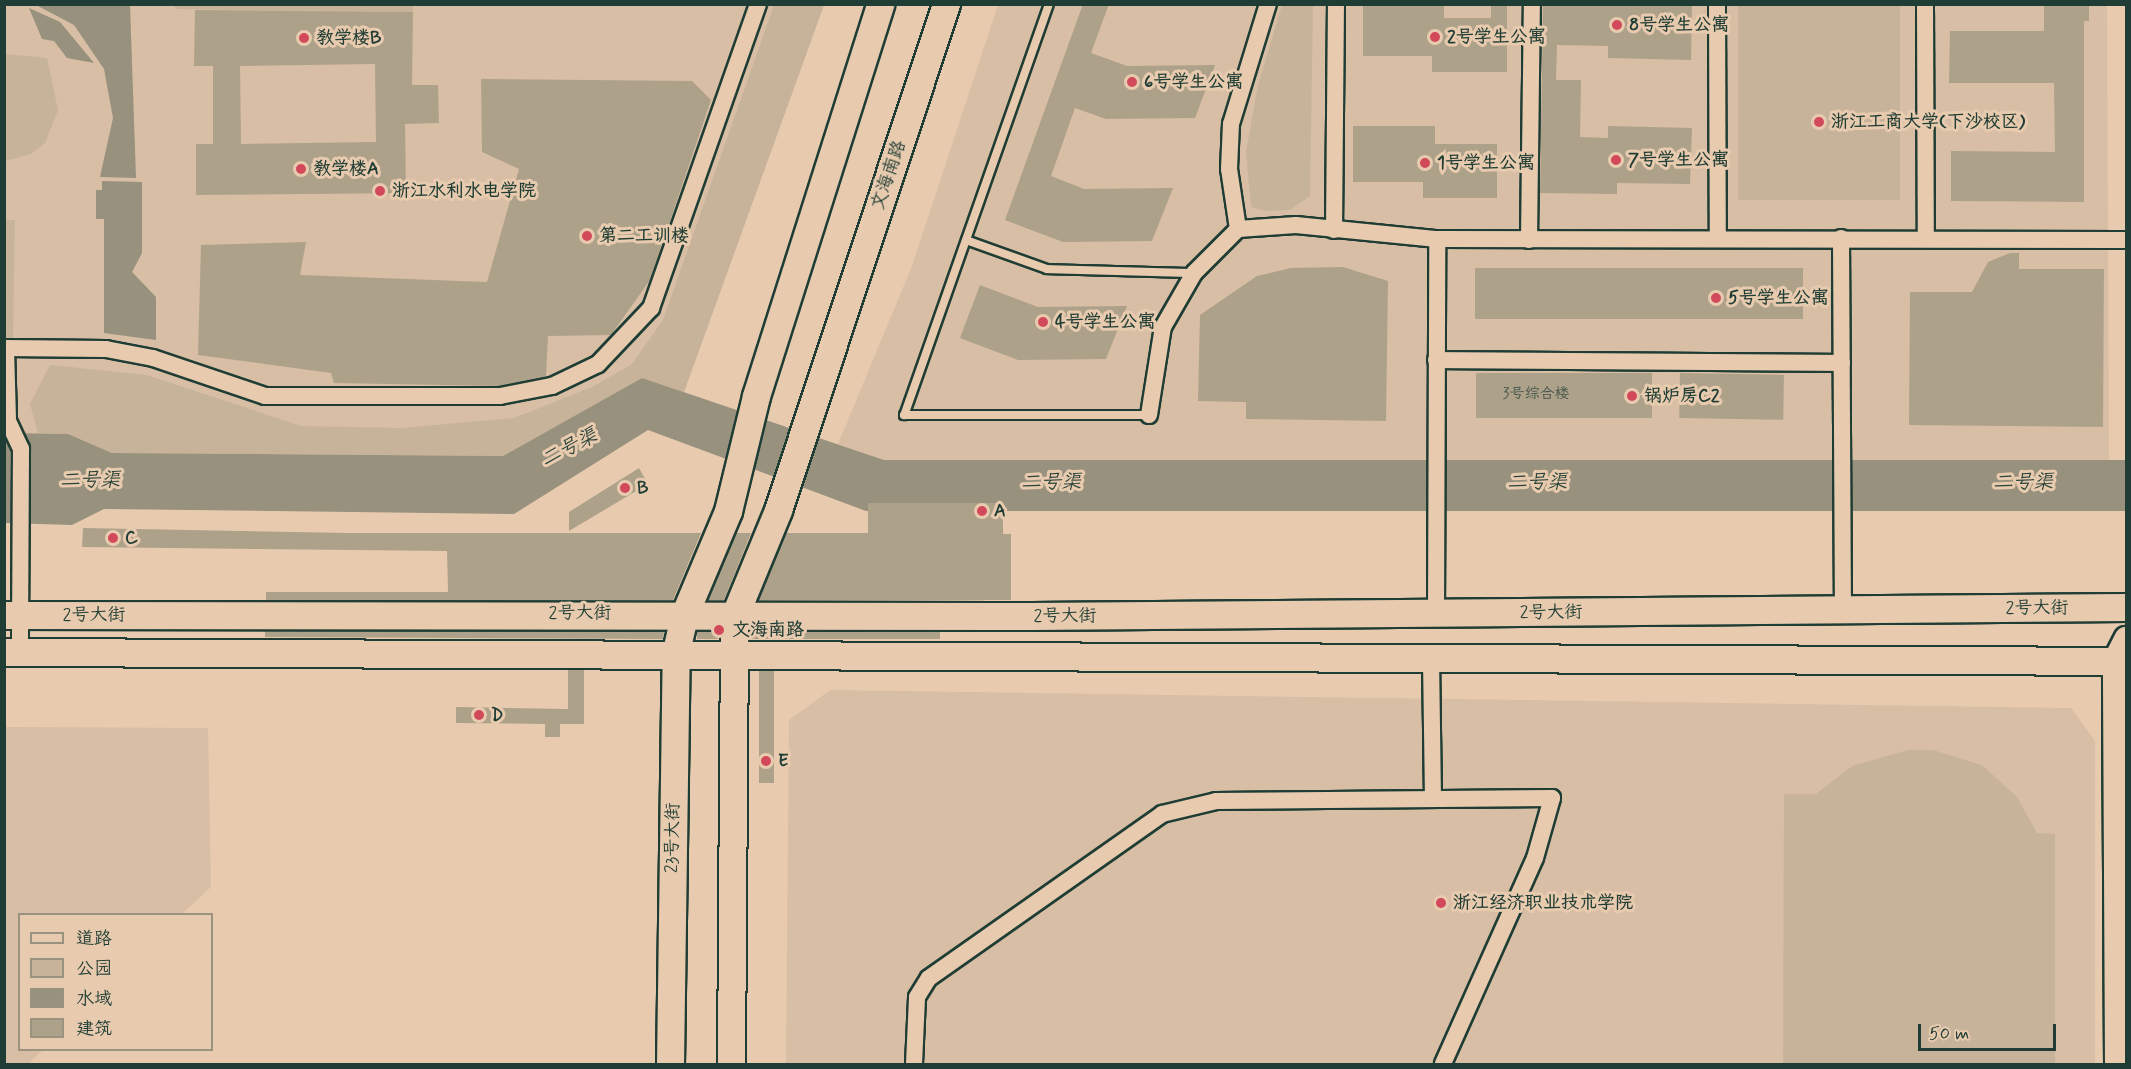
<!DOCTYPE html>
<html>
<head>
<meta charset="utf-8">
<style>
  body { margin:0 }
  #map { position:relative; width:2131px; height:1069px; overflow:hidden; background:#e8cbaf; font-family:Mynerve,"LXGW WenKai TC",sans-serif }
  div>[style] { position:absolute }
  .built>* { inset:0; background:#d7bea4 }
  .green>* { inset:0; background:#c7b39a; transform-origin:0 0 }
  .water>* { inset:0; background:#97917d }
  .building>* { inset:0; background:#aea18a; transform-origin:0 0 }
  .roads { filter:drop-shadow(2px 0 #1f3d34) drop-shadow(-2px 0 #1f3d34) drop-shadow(0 2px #1f3d34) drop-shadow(0 -2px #1f3d34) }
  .service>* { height:8px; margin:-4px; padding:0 4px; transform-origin:4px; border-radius:4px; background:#e8cbaf }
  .minor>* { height:16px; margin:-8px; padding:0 8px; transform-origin:8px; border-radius:8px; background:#e8cbaf }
  .secondary>* { height:24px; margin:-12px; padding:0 12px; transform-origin:12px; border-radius:12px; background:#e8cbaf }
  .primary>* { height:27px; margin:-13.5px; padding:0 13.5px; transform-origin:13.5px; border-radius:13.5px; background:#e8cbaf }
  .dots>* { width:16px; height:16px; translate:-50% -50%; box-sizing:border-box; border:3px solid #e8cbaf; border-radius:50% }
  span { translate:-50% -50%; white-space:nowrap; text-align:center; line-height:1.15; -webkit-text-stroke:6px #e8cbaf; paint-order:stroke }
  .number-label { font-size:15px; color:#43564a }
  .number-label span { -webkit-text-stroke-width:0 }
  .poi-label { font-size:18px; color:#1f3d34; font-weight:700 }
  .left { translate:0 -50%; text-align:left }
  .street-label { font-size:18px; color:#1f3d34 }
  .water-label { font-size:20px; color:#2b453b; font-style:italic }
  .frame { position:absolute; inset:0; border:6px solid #1f3d34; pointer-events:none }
  .legend { position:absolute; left:18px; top:913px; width:195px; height:138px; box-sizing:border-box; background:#e8cbaf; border:2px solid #98927e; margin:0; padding:8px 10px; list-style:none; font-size:18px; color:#1f3d34 }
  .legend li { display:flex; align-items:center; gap:12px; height:30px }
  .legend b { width:30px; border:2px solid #98927e }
  .scale { position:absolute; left:1918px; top:1024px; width:138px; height:27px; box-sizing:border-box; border:3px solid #1f3d34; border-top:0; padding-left:8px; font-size:18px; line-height:21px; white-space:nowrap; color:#1f3d34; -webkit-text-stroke:4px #e8cbaf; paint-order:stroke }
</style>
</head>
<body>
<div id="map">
  <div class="built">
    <div style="clip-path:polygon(5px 5px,824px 5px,684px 392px,642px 378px,503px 456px,5px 433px)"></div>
    <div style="clip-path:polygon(998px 5px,2107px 5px,2109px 460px,884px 460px,838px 444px,912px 266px)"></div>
    <div style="clip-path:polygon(830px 690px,2071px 708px,2095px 741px,2095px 1064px,786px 1064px,789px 720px)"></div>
    <div style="clip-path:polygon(5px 727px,208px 728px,211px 887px,182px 914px,20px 914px,20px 1050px,43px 1050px,28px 1064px,5px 1064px)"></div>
  </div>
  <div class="green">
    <div style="clip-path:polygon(175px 4px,413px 4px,413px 12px,175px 9px)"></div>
    <div style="clip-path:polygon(774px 5px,824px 5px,684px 392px,642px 378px,503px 456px,112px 453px,68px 434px,38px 433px,30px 404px,50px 365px,147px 375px,301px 426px,402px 428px,514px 418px,592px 387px,632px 364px,663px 320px)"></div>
    <div style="clip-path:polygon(1282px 5px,1313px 5px,1310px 196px,1290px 210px,1266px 211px,1251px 207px,1246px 152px,1258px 85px)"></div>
    <div style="left:1738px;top:5px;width:162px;height:195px"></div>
    <div style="clip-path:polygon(5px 54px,47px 58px,58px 110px,45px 143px,31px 154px,5px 161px)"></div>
    <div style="clip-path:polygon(5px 220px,15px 220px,13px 338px,5px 338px)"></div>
    <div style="clip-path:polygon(1908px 750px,1933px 750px,1982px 765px,2017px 797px,2037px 833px,2055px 834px,2055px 1064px,1783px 1064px,1784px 794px,1816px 794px,1852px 766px)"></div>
  </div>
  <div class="water">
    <div style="clip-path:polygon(36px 5px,130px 5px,136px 178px,100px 177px,113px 118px,104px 69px,74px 25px)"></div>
    <div style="clip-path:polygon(29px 8px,60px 22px,94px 63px,67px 58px,54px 41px,42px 39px)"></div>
    <div style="clip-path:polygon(102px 181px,142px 182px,142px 253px,132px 272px,156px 297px,156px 340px,104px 333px,104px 219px,96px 219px,96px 190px,102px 190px)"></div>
    <div style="clip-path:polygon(642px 378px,884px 460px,2126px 460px,2126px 511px,866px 511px,648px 430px,514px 514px,104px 509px,72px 525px,5px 523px,5px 433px,68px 434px,112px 453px,503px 456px)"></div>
  </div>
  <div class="building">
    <div style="clip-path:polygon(1083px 4px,1109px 4px,1091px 53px,1127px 66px,1215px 65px,1195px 118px,1106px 119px,1075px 108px,1051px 176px,1084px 189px,1173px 188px,1152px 241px,1063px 242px,1005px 220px)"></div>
    <div style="clip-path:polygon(1363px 4px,1444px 4px,1444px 18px,1491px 18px,1491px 4px,1507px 4px,1507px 72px,1432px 72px,1432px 56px,1363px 56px)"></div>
    <div style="clip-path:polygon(1543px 4px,1692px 4px,1691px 60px,1608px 58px,1608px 46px,1557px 45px,1556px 80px,1581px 80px,1580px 137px,1608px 138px,1608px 126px,1692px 128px,1690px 184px,1617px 183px,1617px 194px,1540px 193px)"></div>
    <div style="clip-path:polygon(2044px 4px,2089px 4px,2089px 21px,2084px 21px,2084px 202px,1951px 201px,1951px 151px,2055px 152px,2054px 83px,1949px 83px,1950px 31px,2044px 31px)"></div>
    <div style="clip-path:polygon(evenodd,195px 10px,413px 12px,412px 85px,438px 85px,439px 123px,405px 124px,406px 193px,196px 195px,196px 144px,213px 144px,213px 66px,194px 66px,195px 10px,375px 64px,376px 142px,241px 144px,240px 66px,375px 64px)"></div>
    <div style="clip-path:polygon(481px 79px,692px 81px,711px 100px,650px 280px,611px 335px,548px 336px,546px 377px,499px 386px,334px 383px,331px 373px,198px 355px,201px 245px,306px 242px,300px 275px,487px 282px,519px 169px,482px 152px)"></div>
    <div style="clip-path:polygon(1353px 126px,1435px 126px,1435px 144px,1497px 144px,1497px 198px,1423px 198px,1423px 182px,1353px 182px)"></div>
    <div style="clip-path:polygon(2010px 253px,2019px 253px,2019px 269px,2104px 269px,2103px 427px,1909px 425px,1910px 292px,1972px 292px,1988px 262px)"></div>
    <div style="clip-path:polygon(1343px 267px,1388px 281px,1386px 421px,1246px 419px,1246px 402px,1198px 401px,1200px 315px,1257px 276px,1291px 268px)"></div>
    <div style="left:1475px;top:268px;width:328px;height:51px"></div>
    <div style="clip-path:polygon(980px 285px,1038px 307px,1127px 306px,1106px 359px,1018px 360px,960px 338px)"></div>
    <div style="left:1476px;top:373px;width:176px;height:45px"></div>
    <div style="left:1680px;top:373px;width:104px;height:45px;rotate:1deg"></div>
    <div style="clip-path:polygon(639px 468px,648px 484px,569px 531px,569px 512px)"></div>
    <div style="clip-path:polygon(868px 503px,1003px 503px,1003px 534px,1011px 534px,1011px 600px,758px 600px,785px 533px,868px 533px)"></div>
    <div style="clip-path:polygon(83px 528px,348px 533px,701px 533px,673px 600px,266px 600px,266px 592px,448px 592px,447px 551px,82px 547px)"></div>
    <div style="clip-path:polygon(736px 533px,751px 533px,724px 600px,708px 600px)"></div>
    <div style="clip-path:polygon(265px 631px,664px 631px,663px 639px,265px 637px)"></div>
    <div style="left:697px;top:631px;width:21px;height:8px"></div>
    <div style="left:750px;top:631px;width:190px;height:8px"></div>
    <div style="clip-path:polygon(568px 670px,584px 670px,584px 724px,560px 724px,560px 737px,545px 737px,545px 724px,456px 723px,456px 707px,568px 709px)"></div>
    <div style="left:759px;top:671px;width:15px;height:112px"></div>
  </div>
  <div class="roads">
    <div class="service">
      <div style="left:1049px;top:4px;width:436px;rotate:109.4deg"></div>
      <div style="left:904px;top:415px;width:245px"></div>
      <div style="left:966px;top:240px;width:86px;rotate:19.7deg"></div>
      <div style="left:1047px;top:269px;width:147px;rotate:1.6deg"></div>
    </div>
    <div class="minor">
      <div style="left:1717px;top:4px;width:234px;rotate:89.8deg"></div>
      <div style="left:1925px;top:4px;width:235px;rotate:89.8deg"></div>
      <div style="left:1238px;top:229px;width:61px;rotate:-98.5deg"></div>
      <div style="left:1229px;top:169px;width:45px;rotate:-87.5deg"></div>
      <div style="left:1231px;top:124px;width:126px;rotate:-72.9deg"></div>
      <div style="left:1334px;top:230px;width:226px;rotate:-89.5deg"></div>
      <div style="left:1841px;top:238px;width:372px;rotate:89.7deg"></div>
      <div style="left:1529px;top:240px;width:236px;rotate:-89.3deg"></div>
      <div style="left:4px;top:348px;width:102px;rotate:0.6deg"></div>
      <div style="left:106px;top:349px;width:48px;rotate:10.8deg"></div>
      <div style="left:153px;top:358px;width:118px;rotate:18.7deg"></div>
      <div style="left:265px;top:396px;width:235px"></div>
      <div style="left:500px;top:396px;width:53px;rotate:-10.9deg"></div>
      <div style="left:552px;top:386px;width:51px;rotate:-25.6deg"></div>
      <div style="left:598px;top:364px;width:77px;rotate:-46.6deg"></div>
      <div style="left:651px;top:308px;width:322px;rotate:-70.6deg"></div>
      <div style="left:6px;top:348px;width:73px;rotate:88.4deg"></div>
      <div style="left:8px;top:421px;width:31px;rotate:65deg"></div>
      <div style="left:21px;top:449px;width:203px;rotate:90.3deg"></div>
      <div style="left:1436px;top:360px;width:406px;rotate:0.4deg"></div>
      <div style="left:1149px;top:415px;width:89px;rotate:-81deg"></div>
      <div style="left:1163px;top:327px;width:62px;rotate:-60.1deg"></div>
      <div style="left:1194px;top:273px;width:62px;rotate:-45deg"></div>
      <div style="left:1238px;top:229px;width:58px;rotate:-3.9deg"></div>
      <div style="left:1296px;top:225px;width:142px;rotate:5.7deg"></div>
      <div style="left:1437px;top:239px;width:689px;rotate:0.08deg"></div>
      <div style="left:1436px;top:615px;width:376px;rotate:-89.8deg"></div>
      <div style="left:1431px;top:657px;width:141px;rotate:89.2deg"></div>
      <div style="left:914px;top:1064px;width:67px;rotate:-87.4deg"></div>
      <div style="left:917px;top:997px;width:22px;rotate:-58deg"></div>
      <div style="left:929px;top:978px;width:285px;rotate:-35.1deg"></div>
      <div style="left:1162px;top:814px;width:56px;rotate:-13.5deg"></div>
      <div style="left:1216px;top:801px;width:336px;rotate:-0.5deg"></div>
      <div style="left:1552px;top:798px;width:62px;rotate:105.8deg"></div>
      <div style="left:1535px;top:858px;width:226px;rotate:114.1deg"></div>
    </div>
    <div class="secondary">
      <div style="left:2117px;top:1064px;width:403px;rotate:-90.3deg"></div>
      <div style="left:2115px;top:661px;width:25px;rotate:-63deg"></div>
    </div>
    <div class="primary">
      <div style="left:4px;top:615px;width:1027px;rotate:0.06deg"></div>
      <div style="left:1031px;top:616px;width:1095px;rotate:-0.47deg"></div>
      <div style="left:4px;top:652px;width:2122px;rotate:0.24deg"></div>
      <div style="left:670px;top:1064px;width:413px;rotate:-89.2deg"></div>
      <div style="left:676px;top:651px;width:39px;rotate:-77deg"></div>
      <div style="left:685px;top:613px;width:111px;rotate:-67.1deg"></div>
      <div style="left:728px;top:511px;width:118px;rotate:-76.3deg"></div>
      <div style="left:756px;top:396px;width:411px;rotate:-72.4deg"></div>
      <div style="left:731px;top:1064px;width:447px;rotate:-89.6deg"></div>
      <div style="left:734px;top:617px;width:116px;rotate:-67.6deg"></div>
      <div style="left:778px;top:510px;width:533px;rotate:-71.63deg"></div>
    </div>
  </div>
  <div class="dots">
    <div style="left:1617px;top:25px;background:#d1495b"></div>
    <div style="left:1435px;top:37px;background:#d1495b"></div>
    <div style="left:304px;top:38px;background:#d1495b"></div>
    <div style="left:1132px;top:82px;background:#d1495b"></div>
    <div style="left:1819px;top:122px;background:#d1495b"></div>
    <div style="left:1616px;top:160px;background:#d1495b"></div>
    <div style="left:1425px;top:163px;background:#d1495b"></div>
    <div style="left:301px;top:169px;background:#d1495b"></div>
    <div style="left:380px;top:191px;background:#d1495b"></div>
    <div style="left:587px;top:236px;background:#d1495b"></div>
    <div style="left:1716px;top:298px;background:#d1495b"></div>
    <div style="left:1043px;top:322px;background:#d1495b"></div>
    <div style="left:1632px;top:396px;background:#d1495b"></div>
    <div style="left:625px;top:488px;background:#d1495b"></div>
    <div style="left:982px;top:511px;background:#d1495b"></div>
    <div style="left:113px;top:538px;background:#d1495b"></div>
    <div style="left:719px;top:630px;background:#d1495b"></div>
    <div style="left:479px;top:715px;background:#d1495b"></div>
    <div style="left:766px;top:761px;background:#d1495b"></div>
    <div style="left:1441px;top:903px;background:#d1495b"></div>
  </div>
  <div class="number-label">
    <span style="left:1536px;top:395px">3号综合楼</span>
  </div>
  <div class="poi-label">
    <span class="left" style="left:1629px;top:25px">8号学生公寓</span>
    <span class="left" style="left:1447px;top:37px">2号学生公寓</span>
    <span class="left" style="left:316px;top:38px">教学楼B</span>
    <span class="left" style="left:1144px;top:82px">6号学生公寓</span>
    <span class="left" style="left:1831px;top:122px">浙江工商大学(下沙校区)</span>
    <span class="left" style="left:1628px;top:160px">7号学生公寓</span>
    <span class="left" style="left:1437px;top:163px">1号学生公寓</span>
    <span class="left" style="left:313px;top:169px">教学楼A</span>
    <span class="left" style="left:392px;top:191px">浙江水利水电学院</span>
    <span class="left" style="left:599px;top:236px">第二工训楼</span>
    <span class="left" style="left:1728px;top:298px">5号学生公寓</span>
    <span class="left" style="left:1055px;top:322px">4号学生公寓</span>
    <span class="left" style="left:1644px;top:396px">锅炉房C2</span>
    <span class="left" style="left:637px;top:488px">B</span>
    <span class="left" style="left:994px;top:511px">A</span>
    <span class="left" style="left:125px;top:538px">C</span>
    <span class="left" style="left:732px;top:630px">文海南路</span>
    <span class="left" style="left:491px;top:715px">D</span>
    <span class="left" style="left:778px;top:761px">E</span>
    <span class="left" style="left:1453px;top:903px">浙江经济职业技术学院</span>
  </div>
  <div class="street-label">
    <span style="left:889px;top:175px;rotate:-71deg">文海南路</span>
    <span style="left:2037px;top:608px">2号大街</span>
    <span style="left:580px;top:613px">2号大街</span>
    <span style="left:1551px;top:613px;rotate:-1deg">2号大街</span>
    <span style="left:94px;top:615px">2号大街</span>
    <span style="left:1065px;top:616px">2号大街</span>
    <span style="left:673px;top:838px;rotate:-89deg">23号大街</span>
  </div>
  <div class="water-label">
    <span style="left:569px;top:448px;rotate:-27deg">二号渠</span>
    <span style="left:90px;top:480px">二号渠</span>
    <span style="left:1051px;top:482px">二号渠</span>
    <span style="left:1537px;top:482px">二号渠</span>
    <span style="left:2023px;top:482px">二号渠</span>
  </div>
  <div class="frame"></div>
  <ul class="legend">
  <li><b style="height:8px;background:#e8cbaf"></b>道路</li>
  <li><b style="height:16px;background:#c7b39a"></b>公园</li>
  <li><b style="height:16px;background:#97917d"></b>水域</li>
  <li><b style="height:16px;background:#aea18a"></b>建筑</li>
  </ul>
  <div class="scale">50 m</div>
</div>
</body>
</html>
